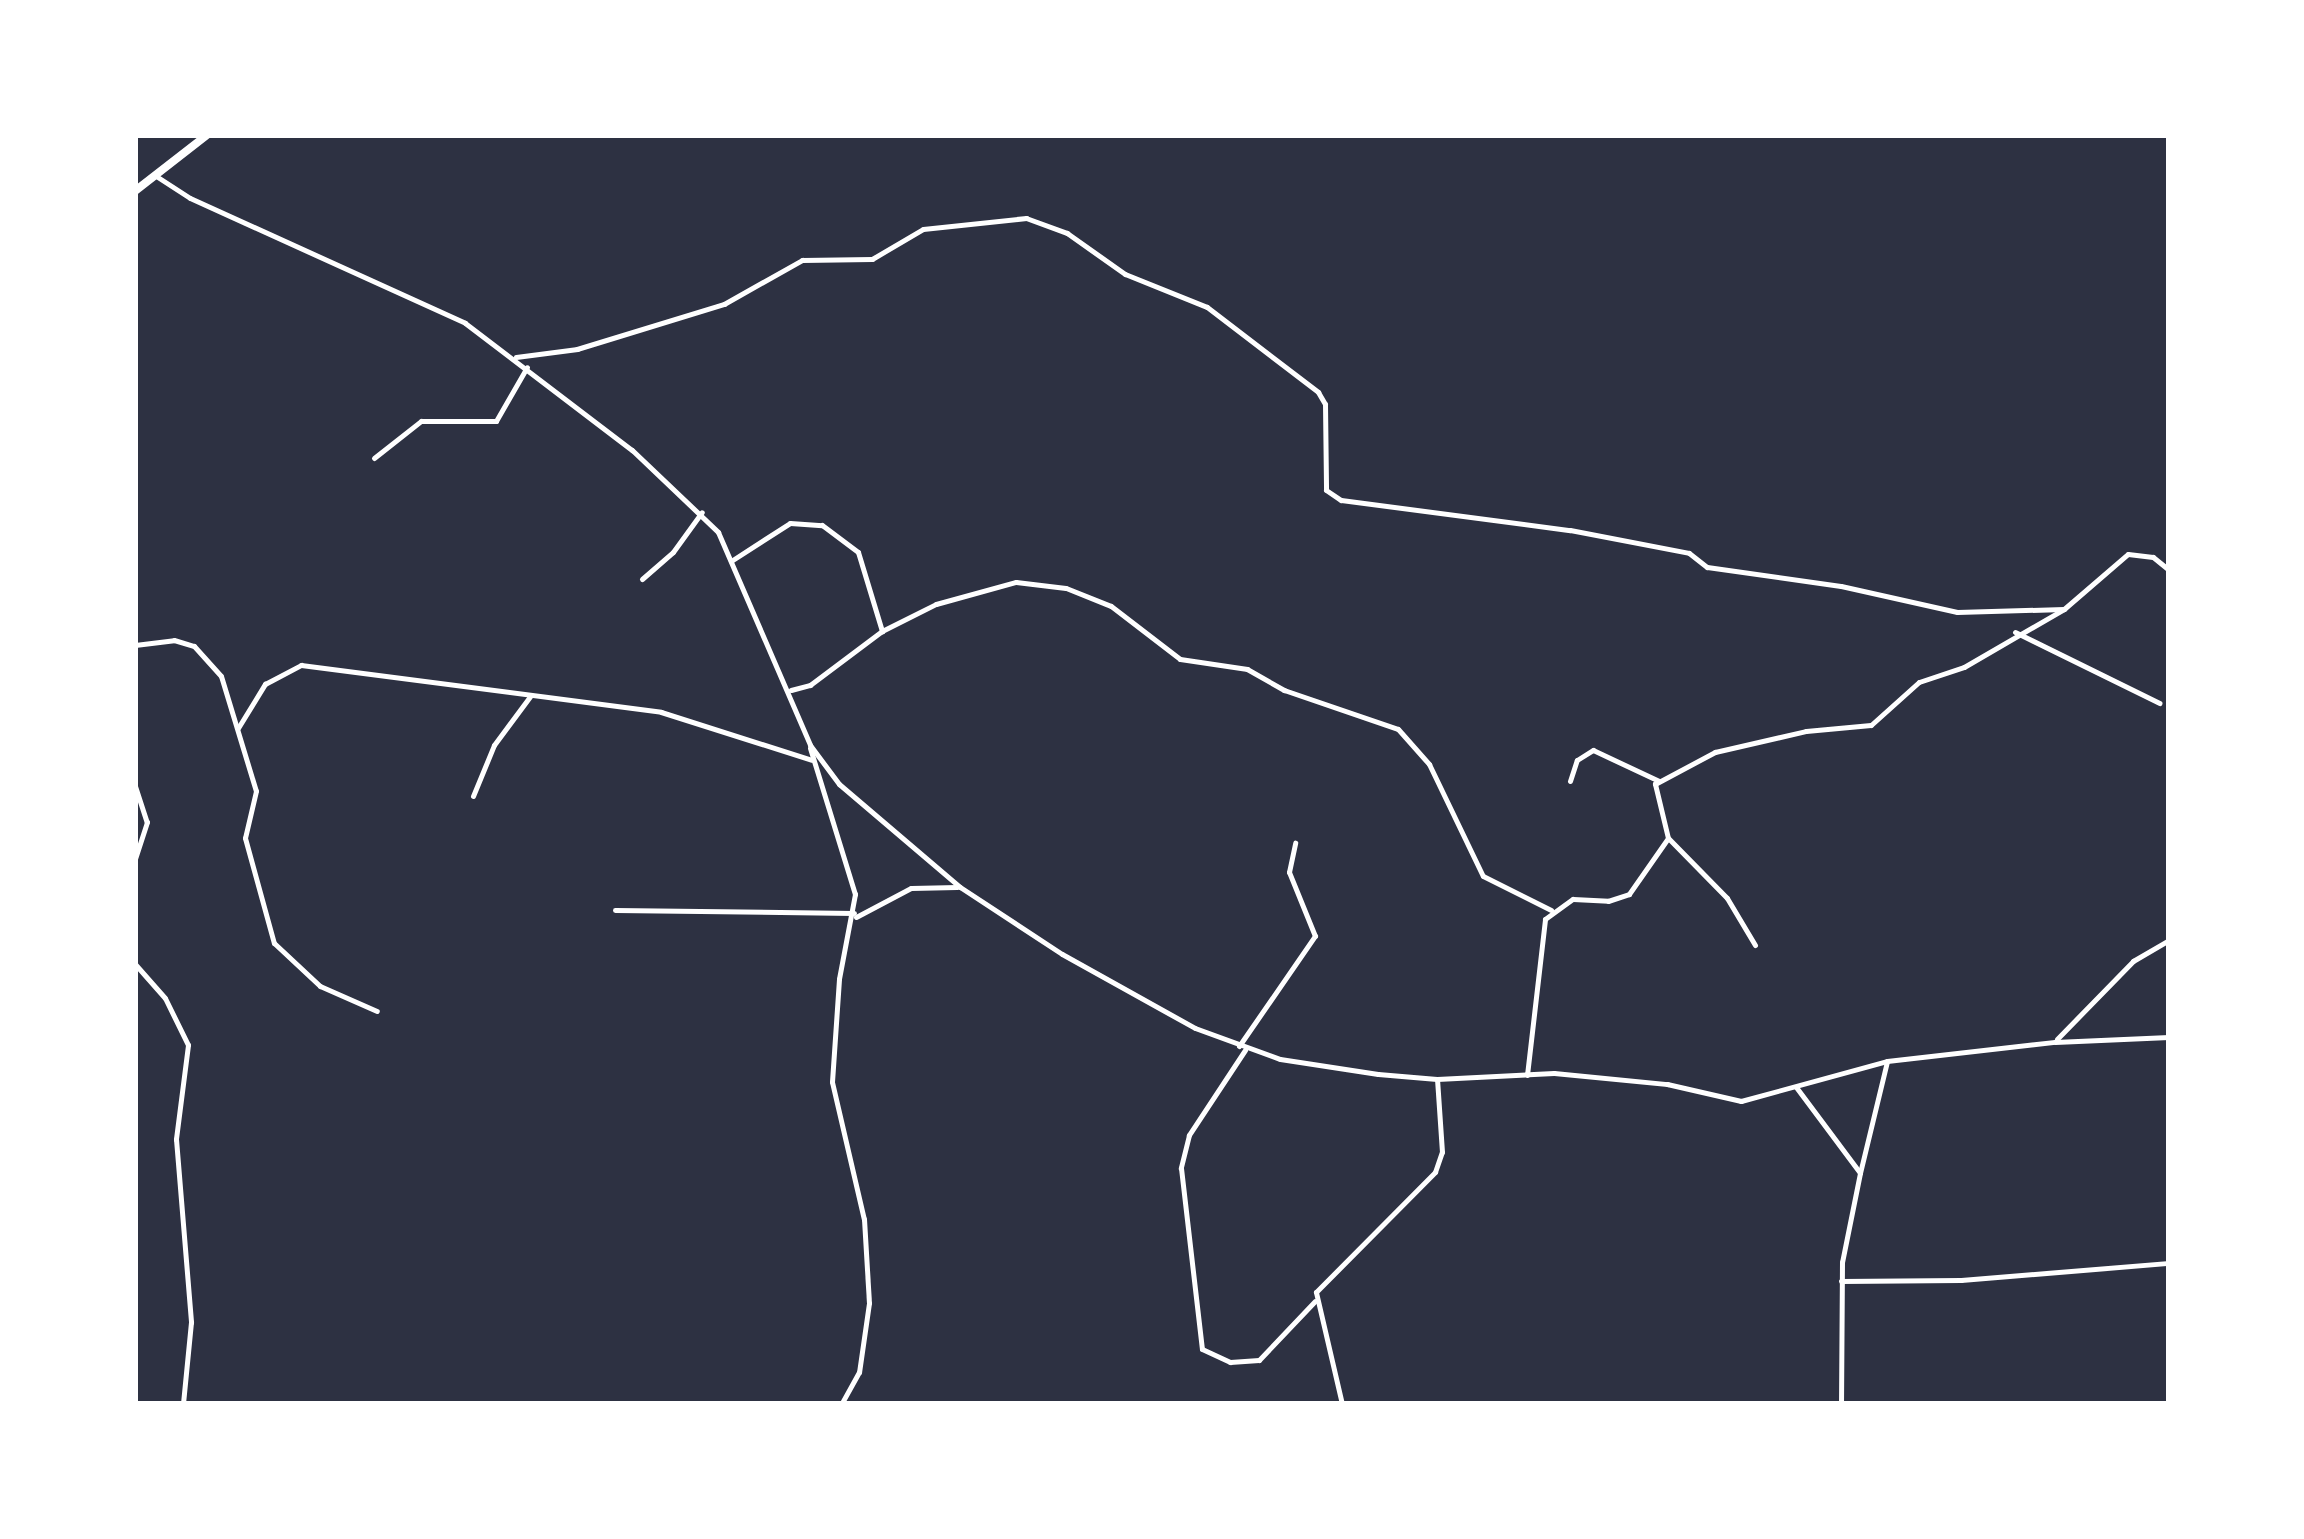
<!DOCTYPE html>
<html>
<head>
<meta charset="utf-8">
<style>
  body { margin:0 }
  #map { position:relative; width:2304px; height:1539px; overflow:hidden; background:#2d3142; font-family:"Nunito Sans",sans-serif }
  div>[style] { position:absolute }
  .minor>* { height:5px; margin:-2.5px; padding:0 2.5px; transform-origin:2.5px; border-radius:2.5px; background:#fff }
  .tertiary>* { height:8px; margin:-4px; padding:0 4px; transform-origin:4px; border-radius:4px; background:#fff }
  span { translate:-50% -50%; white-space:nowrap; text-align:center; line-height:1.15; -webkit-text-stroke:9px #fff; paint-order:stroke }
  .frame { position:absolute; inset:0; border:138px solid #fff; pointer-events:none }
</style>
</head>
<body>
<div id="map">
  <div class="minor">
    <div style="left:156px;top:176px;width:40px;rotate:32.9deg"></div>
    <div style="left:190px;top:198px;width:302px;rotate:24.4deg"></div>
    <div style="left:465px;top:323px;width:210px;rotate:37.3deg"></div>
    <div style="left:632px;top:450px;width:119px;rotate:43.6deg"></div>
    <div style="left:718px;top:532px;width:232px;rotate:66.6deg"></div>
    <div style="left:810px;top:745px;width:49px;rotate:53.4deg"></div>
    <div style="left:839px;top:784px;width:159px;rotate:40.4deg"></div>
    <div style="left:960px;top:887px;width:122px;rotate:33.3deg"></div>
    <div style="left:1062px;top:954px;width:152px;rotate:29.1deg"></div>
    <div style="left:1195px;top:1028px;width:90px;rotate:20deg"></div>
    <div style="left:1280px;top:1059px;width:99px;rotate:8.7deg"></div>
    <div style="left:1378px;top:1074px;width:59px;rotate:4.8deg"></div>
    <div style="left:1437px;top:1079px;width:117px;rotate:-2.9deg"></div>
    <div style="left:1554px;top:1073px;width:114px;rotate:5.6deg"></div>
    <div style="left:1667px;top:1084px;width:76px;rotate:12.9deg"></div>
    <div style="left:1741px;top:1101px;width:151px;rotate:-15.3deg"></div>
    <div style="left:1887px;top:1061px;width:169px;rotate:-6.5deg"></div>
    <div style="left:2055px;top:1042px;width:114px;rotate:-2.5deg"></div>
    <div style="left:516px;top:357px;width:62px;rotate:-7.5deg"></div>
    <div style="left:577px;top:349px;width:154px;rotate:-17deg"></div>
    <div style="left:724px;top:304px;width:90px;rotate:-29.4deg"></div>
    <div style="left:802px;top:260px;width:70px;rotate:-0.8deg"></div>
    <div style="left:872px;top:259px;width:59px;rotate:-30.5deg"></div>
    <div style="left:923px;top:229px;width:104px;rotate:-6.1deg"></div>
    <div style="left:1026px;top:218px;width:44px;rotate:20.1deg"></div>
    <div style="left:1067px;top:233px;width:71px;rotate:35.3deg"></div>
    <div style="left:1125px;top:274px;width:88px;rotate:21.9deg"></div>
    <div style="left:1207px;top:307px;width:140px;rotate:37.4deg"></div>
    <div style="left:1318px;top:392px;width:14px;rotate:60deg"></div>
    <div style="left:1325px;top:404px;width:86px;rotate:89.3deg"></div>
    <div style="left:1326px;top:490px;width:18px;rotate:34deg"></div>
    <div style="left:1341px;top:500px;width:231px;rotate:7.5deg"></div>
    <div style="left:1570px;top:530px;width:121px;rotate:10.9deg"></div>
    <div style="left:1689px;top:553px;width:23px;rotate:38deg"></div>
    <div style="left:1707px;top:567px;width:135px;rotate:8.1deg"></div>
    <div style="left:1841px;top:586px;width:119px;rotate:12.6deg"></div>
    <div style="left:1957px;top:612px;width:107px;rotate:-1.6deg"></div>
    <div style="left:374px;top:458px;width:60px;rotate:-38.2deg"></div>
    <div style="left:421px;top:421px;width:75px"></div>
    <div style="left:496px;top:421px;width:62px;rotate:-60.1deg"></div>
    <div style="left:731px;top:561px;width:70px;rotate:-32.8deg"></div>
    <div style="left:790px;top:523px;width:32px;rotate:4deg"></div>
    <div style="left:822px;top:525px;width:45px;rotate:36.9deg"></div>
    <div style="left:858px;top:552px;width:83px;rotate:73.1deg"></div>
    <div style="left:642px;top:579px;width:41px;rotate:-41.1deg"></div>
    <div style="left:673px;top:552px;width:49px;rotate:-54.1deg"></div>
    <div style="left:2015px;top:632px;width:161px;rotate:26.2deg"></div>
    <div style="left:135px;top:645px;width:39px;rotate:-7deg"></div>
    <div style="left:174px;top:640px;width:21px;rotate:17deg"></div>
    <div style="left:194px;top:646px;width:40px;rotate:48deg"></div>
    <div style="left:221px;top:676px;width:120px;rotate:73.1deg"></div>
    <div style="left:256px;top:791px;width:48px;rotate:103.2deg"></div>
    <div style="left:245px;top:838px;width:109px;rotate:74.6deg"></div>
    <div style="left:274px;top:943px;width:63px;rotate:43.1deg"></div>
    <div style="left:320px;top:986px;width:62px;rotate:23.7deg"></div>
    <div style="left:791px;top:690px;width:20px;rotate:-15deg"></div>
    <div style="left:810px;top:685px;width:90px;rotate:-36.9deg"></div>
    <div style="left:882px;top:631px;width:60px;rotate:-26.6deg"></div>
    <div style="left:936px;top:604px;width:83px;rotate:-15.4deg"></div>
    <div style="left:1016px;top:582px;width:50px;rotate:6.8deg"></div>
    <div style="left:1066px;top:588px;width:48px;rotate:21.8deg"></div>
    <div style="left:1111px;top:606px;width:87px;rotate:37.5deg"></div>
    <div style="left:1180px;top:659px;width:68px;rotate:8.5deg"></div>
    <div style="left:1247px;top:669px;width:43px;rotate:29.6deg"></div>
    <div style="left:1284px;top:690px;width:120px;rotate:18.9deg"></div>
    <div style="left:1398px;top:729px;width:47px;rotate:48.5deg"></div>
    <div style="left:1429px;top:764px;width:124px;rotate:64.3deg"></div>
    <div style="left:1483px;top:876px;width:76px;rotate:26.6deg"></div>
    <div style="left:238px;top:728px;width:52px;rotate:-58.5deg"></div>
    <div style="left:265px;top:684px;width:41px;rotate:-27.8deg"></div>
    <div style="left:301px;top:665px;width:363px;rotate:7.4deg"></div>
    <div style="left:661px;top:712px;width:158px;rotate:17.6deg"></div>
    <div style="left:810px;top:748px;width:153px;rotate:72.9deg"></div>
    <div style="left:855px;top:894px;width:86px;rotate:100.7deg"></div>
    <div style="left:839px;top:979px;width:103px;rotate:93.9deg"></div>
    <div style="left:832px;top:1082px;width:141px;rotate:76.9deg"></div>
    <div style="left:864px;top:1219px;width:84px;rotate:86.6deg"></div>
    <div style="left:869px;top:1303px;width:70px;rotate:98.2deg"></div>
    <div style="left:859px;top:1372px;width:37px;rotate:119deg"></div>
    <div style="left:1570px;top:781px;width:22px;rotate:-72deg"></div>
    <div style="left:1577px;top:760px;width:19px;rotate:-32deg"></div>
    <div style="left:1593px;top:750px;width:73px;rotate:25.2deg"></div>
    <div style="left:135px;top:786px;width:38px;rotate:72deg"></div>
    <div style="left:147px;top:822px;width:39px;rotate:108deg"></div>
    <div style="left:473px;top:796px;width:55px;rotate:-67.6deg"></div>
    <div style="left:494px;top:745px;width:62px;rotate:-53.5deg"></div>
    <div style="left:615px;top:910px;width:239px;rotate:0.7deg"></div>
    <div style="left:856px;top:917px;width:62px;rotate:-27.8deg"></div>
    <div style="left:911px;top:888px;width:46px;rotate:-1.2deg"></div>
    <div style="left:1755px;top:945px;width:55px;rotate:-120.8deg"></div>
    <div style="left:1727px;top:898px;width:84px;rotate:-134.5deg"></div>
    <div style="left:1668px;top:838px;width:56px;rotate:-103.5deg"></div>
    <div style="left:1655px;top:784px;width:68px;rotate:-28.1deg"></div>
    <div style="left:1715px;top:752px;width:93px;rotate:-13deg"></div>
    <div style="left:1806px;top:731px;width:65px;rotate:-5.3deg"></div>
    <div style="left:1871px;top:725px;width:64px;rotate:-41.9deg"></div>
    <div style="left:1919px;top:682px;width:47px;rotate:-18.4deg"></div>
    <div style="left:1964px;top:667px;width:116px;rotate:-30.1deg"></div>
    <div style="left:2064px;top:609px;width:84px;rotate:-40.7deg"></div>
    <div style="left:2128px;top:554px;width:25px;rotate:7deg"></div>
    <div style="left:2153px;top:557px;width:21px;rotate:39deg"></div>
    <div style="left:135px;top:964px;width:45px;rotate:48.6deg"></div>
    <div style="left:165px;top:998px;width:52px;rotate:63.9deg"></div>
    <div style="left:188px;top:1045px;width:95px;rotate:97.3deg"></div>
    <div style="left:176px;top:1139px;width:184px;rotate:85.3deg"></div>
    <div style="left:191px;top:1322px;width:82px;rotate:95.6deg"></div>
    <div style="left:2057px;top:1039px;width:109px;rotate:-45.7deg"></div>
    <div style="left:2133px;top:961px;width:42px;rotate:-30.3deg"></div>
    <div style="left:1239px;top:1046px;width:134px;rotate:-55.4deg"></div>
    <div style="left:1315px;top:936px;width:69px;rotate:-112.1deg"></div>
    <div style="left:1289px;top:872px;width:30px;rotate:-78deg"></div>
    <div style="left:1245px;top:1050px;width:102px;rotate:123.4deg"></div>
    <div style="left:1189px;top:1135px;width:34px;rotate:104deg"></div>
    <div style="left:1181px;top:1168px;width:182px;rotate:83.4deg"></div>
    <div style="left:1202px;top:1349px;width:31px;rotate:25deg"></div>
    <div style="left:1230px;top:1362px;width:29px;rotate:-4deg"></div>
    <div style="left:1259px;top:1360px;width:81px;rotate:-46.5deg"></div>
    <div style="left:1527px;top:1075px;width:157px;rotate:-83.4deg"></div>
    <div style="left:1545px;top:919px;width:34px;rotate:-36deg"></div>
    <div style="left:1573px;top:899px;width:35px;rotate:3deg"></div>
    <div style="left:1608px;top:901px;width:22px;rotate:-18deg"></div>
    <div style="left:1629px;top:894px;width:68px;rotate:-55.1deg"></div>
    <div style="left:1796px;top:1087px;width:107px;rotate:53.3deg"></div>
    <div style="left:1860px;top:1173px;width:91px;rotate:101.4deg"></div>
    <div style="left:1842px;top:1262px;width:142px;rotate:90.4deg"></div>
    <div style="left:1860px;top:1173px;width:115px;rotate:-76.4deg"></div>
    <div style="left:1841px;top:1281px;width:120px;rotate:-0.5deg"></div>
    <div style="left:1961px;top:1280px;width:209px;rotate:-4.7deg"></div>
    <div style="left:1342px;top:1404px;width:115px;rotate:-103.1deg"></div>
    <div style="left:1316px;top:1292px;width:169px;rotate:-45.2deg"></div>
    <div style="left:1435px;top:1172px;width:21px;rotate:-71deg"></div>
    <div style="left:1442px;top:1152px;width:73px;rotate:-93.9deg"></div>
  </div>
  <div class="tertiary">
    <div style="left:135px;top:191px;width:91px;rotate:-37.9deg"></div>
  </div>
  <div class="frame"></div>
</div>
</body>
</html>
